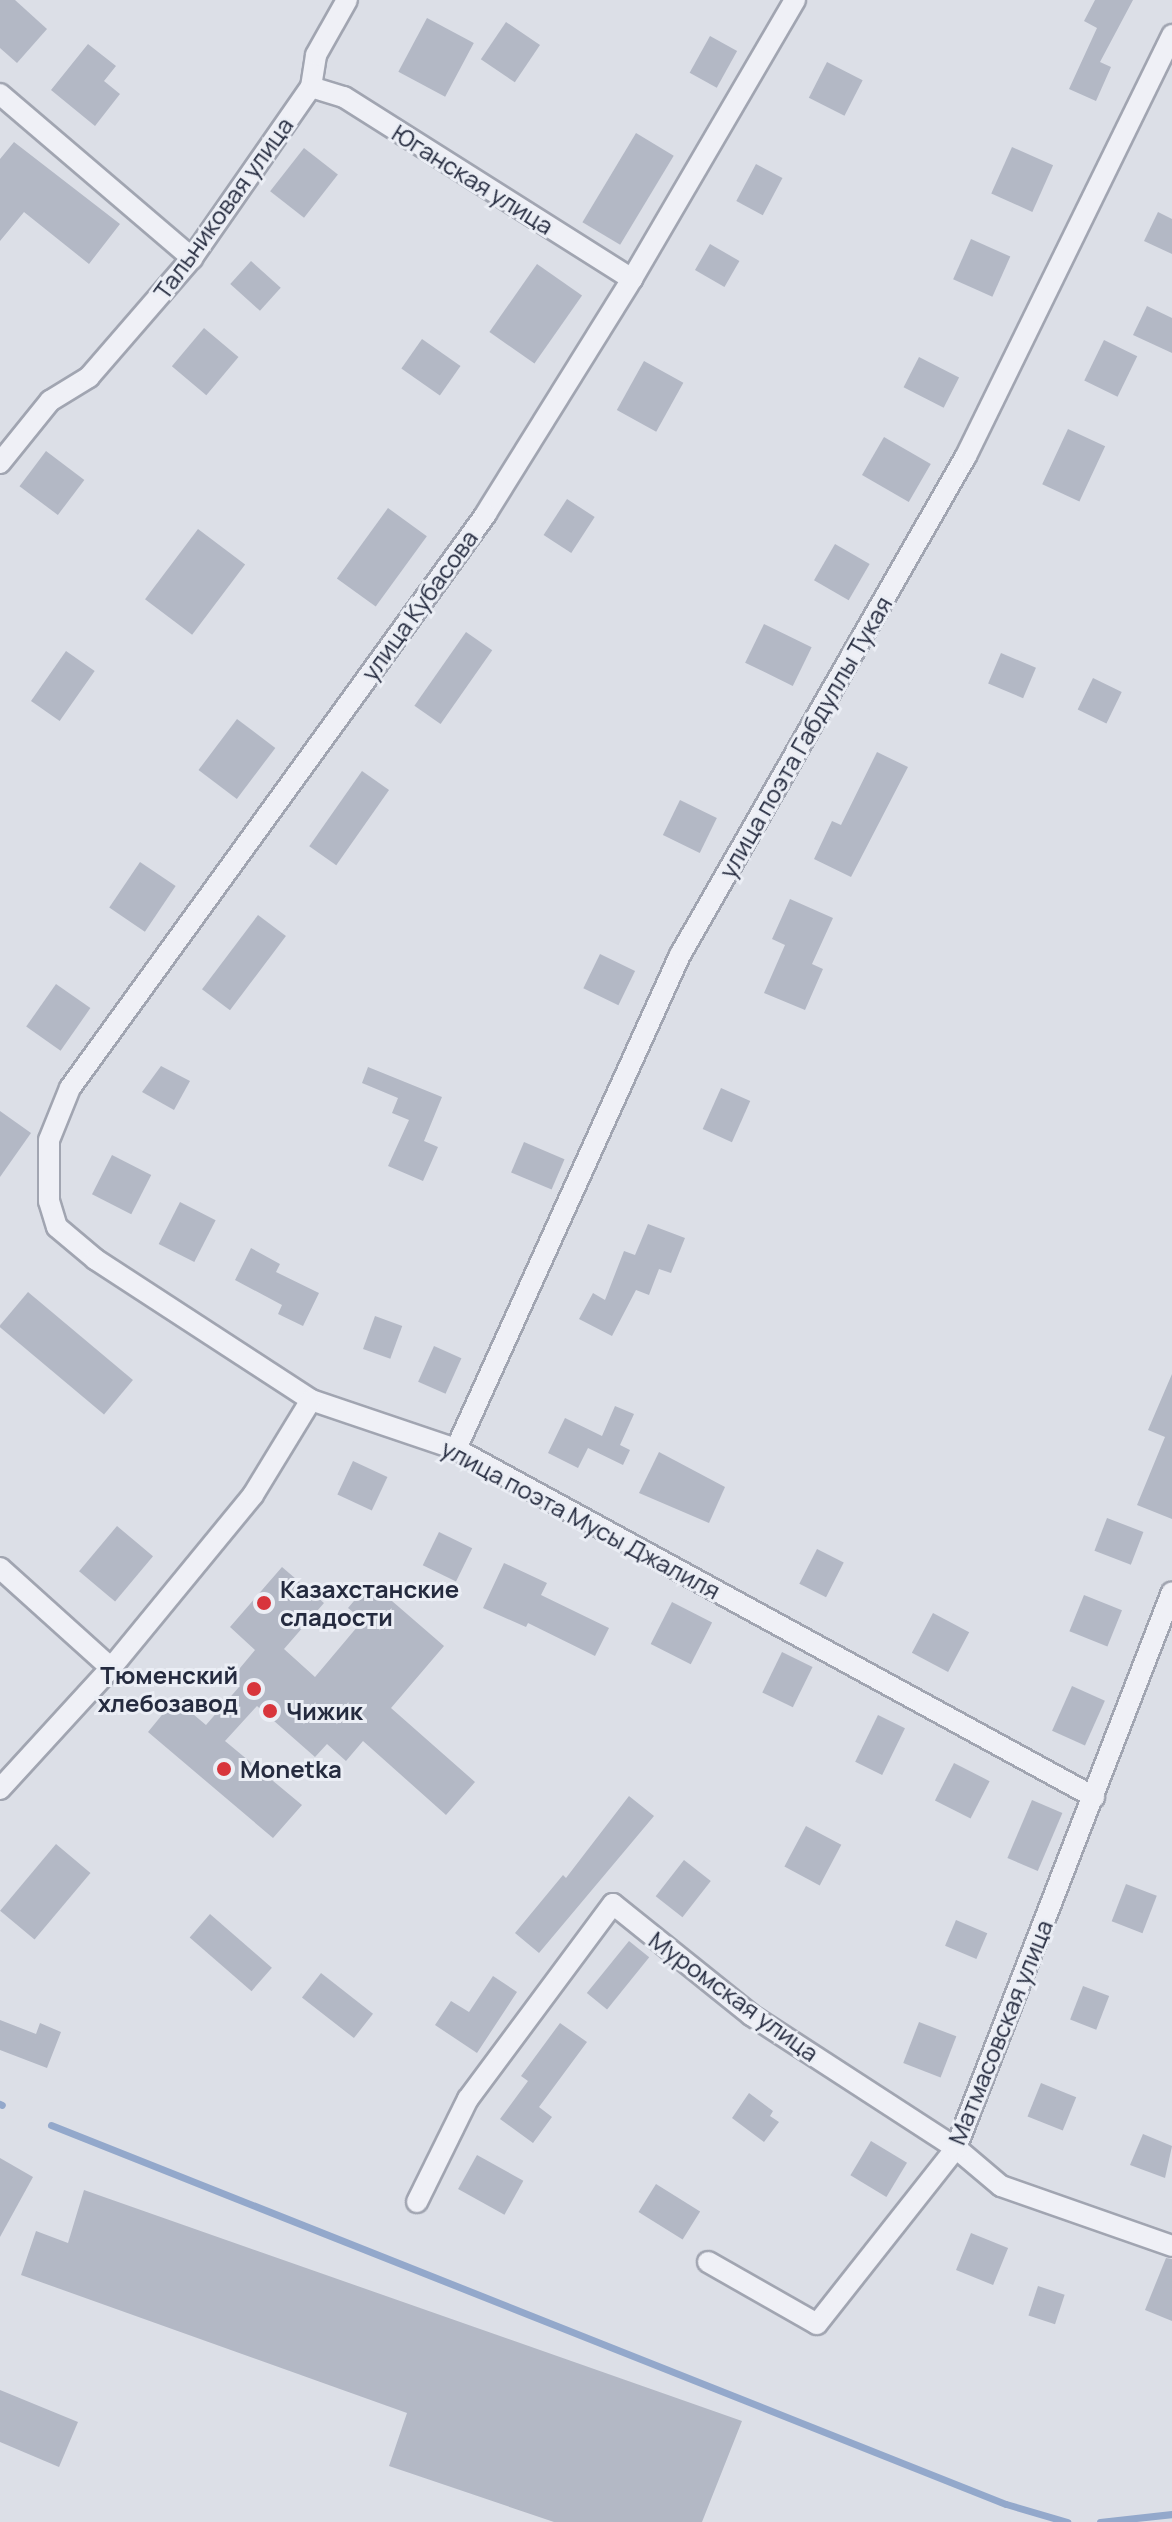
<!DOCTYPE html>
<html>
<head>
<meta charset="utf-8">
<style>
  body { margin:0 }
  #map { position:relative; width:1172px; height:2522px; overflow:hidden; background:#dcdfe7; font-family:Manrope,sans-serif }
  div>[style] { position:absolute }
  .stream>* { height:7px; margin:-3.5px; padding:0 3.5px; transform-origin:3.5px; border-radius:3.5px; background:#93a8cb }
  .building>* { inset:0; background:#b3b8c5; transform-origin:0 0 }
  .roads { filter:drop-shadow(2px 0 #a1a5b1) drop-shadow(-2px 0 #a1a5b1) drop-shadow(0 2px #a1a5b1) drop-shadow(0 -2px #a1a5b1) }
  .street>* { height:20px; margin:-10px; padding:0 10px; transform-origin:10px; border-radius:10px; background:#eff0f6 }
  .dots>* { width:22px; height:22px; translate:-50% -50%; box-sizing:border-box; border:4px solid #ebeef5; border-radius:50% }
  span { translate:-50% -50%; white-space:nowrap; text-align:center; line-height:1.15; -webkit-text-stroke:6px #ebeef5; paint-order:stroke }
  .street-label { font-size:24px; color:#252b3f }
  .poi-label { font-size:24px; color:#252b3f; font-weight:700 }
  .left { translate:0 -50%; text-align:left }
  .right { translate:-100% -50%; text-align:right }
</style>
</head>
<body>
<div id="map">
  <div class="stream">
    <div style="left:0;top:2104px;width:2px;rotate:27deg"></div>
    <div style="left:51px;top:2125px;width:1027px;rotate:21.65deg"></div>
    <div style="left:1006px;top:2504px;width:64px;rotate:16.4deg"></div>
    <div style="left:1100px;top:2522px;width:72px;rotate:-6.3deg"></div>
  </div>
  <div class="building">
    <div style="clip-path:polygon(0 0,15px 0,47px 29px,17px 63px,0 48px)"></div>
    <div style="clip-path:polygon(1095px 0,1133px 0,1100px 62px,1111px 67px,1096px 101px,1069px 89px,1097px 28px,1084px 21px)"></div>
    <div style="left:427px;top:18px;width:53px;height:61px;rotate:28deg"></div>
    <div style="left:506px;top:22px;width:41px;height:45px;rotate:34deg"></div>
    <div style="left:710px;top:36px;width:31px;height:42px;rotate:29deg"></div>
    <div style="clip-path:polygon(88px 44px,116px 66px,104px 81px,120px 94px,95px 126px,51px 90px)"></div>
    <div style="left:827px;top:62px;width:40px;height:40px;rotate:27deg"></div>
    <div style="left:636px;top:133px;width:44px;height:104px;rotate:31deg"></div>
    <div style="clip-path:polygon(14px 142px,120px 224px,89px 264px,24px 212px,0 241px,0 159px)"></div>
    <div style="left:1012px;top:147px;width:45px;height:51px;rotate:24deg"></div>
    <div style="left:304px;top:148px;width:43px;height:55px;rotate:38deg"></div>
    <div style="left:756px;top:164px;width:30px;height:42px;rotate:28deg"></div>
    <div style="clip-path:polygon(1158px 212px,1172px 219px,1172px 254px,1144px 241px)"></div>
    <div style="left:971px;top:239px;width:43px;height:44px;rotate:24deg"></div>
    <div style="left:710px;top:244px;width:34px;height:30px;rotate:30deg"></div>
    <div style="left:251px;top:261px;width:40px;height:31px;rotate:42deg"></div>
    <div style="left:537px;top:264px;width:55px;height:83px;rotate:35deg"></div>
    <div style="clip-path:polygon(1147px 306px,1172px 318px,1172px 353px,1133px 335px)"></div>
    <div style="left:204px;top:328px;width:45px;height:50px;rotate:40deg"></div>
    <div style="left:422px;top:339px;width:47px;height:36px;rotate:35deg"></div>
    <div style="left:1104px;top:340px;width:37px;height:45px;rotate:26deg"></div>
    <div style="left:919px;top:357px;width:45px;height:34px;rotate:27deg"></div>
    <div style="left:644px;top:361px;width:45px;height:56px;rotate:29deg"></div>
    <div style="left:1068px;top:429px;width:41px;height:61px;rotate:25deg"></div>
    <div style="left:884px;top:437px;width:54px;height:44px;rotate:30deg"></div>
    <div style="left:46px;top:451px;width:48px;height:44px;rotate:37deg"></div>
    <div style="left:567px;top:499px;width:33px;height:43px;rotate:33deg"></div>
    <div style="left:388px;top:508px;width:48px;height:87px;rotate:36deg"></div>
    <div style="left:198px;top:529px;width:59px;height:88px;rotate:37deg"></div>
    <div style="left:835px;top:544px;width:40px;height:42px;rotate:30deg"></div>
    <div style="left:764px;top:624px;width:53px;height:43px;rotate:26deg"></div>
    <div style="left:466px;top:632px;width:32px;height:90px;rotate:35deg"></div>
    <div style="left:66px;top:651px;width:35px;height:61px;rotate:35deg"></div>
    <div style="left:1001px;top:653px;width:38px;height:33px;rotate:23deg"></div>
    <div style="left:1093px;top:678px;width:32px;height:35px;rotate:26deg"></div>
    <div style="left:237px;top:719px;width:48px;height:64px;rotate:37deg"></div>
    <div style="clip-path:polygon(877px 752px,908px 767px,851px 877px,814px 859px,832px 821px,841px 825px)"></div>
    <div style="left:362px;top:771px;width:33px;height:92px;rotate:35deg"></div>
    <div style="left:680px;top:800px;width:41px;height:39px;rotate:26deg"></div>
    <div style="left:140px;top:862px;width:43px;height:55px;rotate:34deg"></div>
    <div style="clip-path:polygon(790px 899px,833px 918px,812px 964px,823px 969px,805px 1010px,764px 993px,785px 945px,772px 939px)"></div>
    <div style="left:258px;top:915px;width:35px;height:93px;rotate:37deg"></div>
    <div style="left:600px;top:954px;width:39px;height:38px;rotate:26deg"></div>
    <div style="left:56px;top:984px;width:42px;height:52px;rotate:35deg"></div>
    <div style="clip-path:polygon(161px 1066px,190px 1081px,174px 1110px,142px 1092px)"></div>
    <div style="clip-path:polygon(368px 1067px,442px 1097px,424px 1141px,438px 1147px,423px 1181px,388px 1166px,409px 1120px,392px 1113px,398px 1098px,362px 1083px)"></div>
    <div style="left:721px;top:1088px;width:32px;height:45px;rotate:24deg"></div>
    <div style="clip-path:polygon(0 1111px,31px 1133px,0 1177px)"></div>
    <div style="left:524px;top:1142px;width:44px;height:33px;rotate:23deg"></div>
    <div style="left:112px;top:1155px;width:44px;height:44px;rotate:27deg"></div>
    <div style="left:180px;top:1202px;width:40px;height:47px;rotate:27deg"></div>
    <div style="clip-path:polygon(648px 1224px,685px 1238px,671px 1273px,659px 1269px,649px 1295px,636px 1290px,612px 1336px,579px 1319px,593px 1293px,605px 1300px,624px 1251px,635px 1255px)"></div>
    <div style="clip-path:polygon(251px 1248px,280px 1264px,276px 1272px,319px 1293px,303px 1326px,278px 1314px,282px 1305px,235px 1280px)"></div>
    <div style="left:28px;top:1292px;width:137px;height:45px;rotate:40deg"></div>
    <div style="left:375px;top:1316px;width:29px;height:35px;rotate:20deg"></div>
    <div style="left:434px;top:1346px;width:30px;height:39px;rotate:24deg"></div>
    <div style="clip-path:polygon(1172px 1374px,1172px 1519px,1137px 1505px,1165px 1437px,1148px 1430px)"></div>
    <div style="clip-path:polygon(615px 1406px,634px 1414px,620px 1445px,630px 1450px,623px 1465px,588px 1448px,578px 1468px,548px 1453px,565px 1418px,602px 1436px)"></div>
    <div style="clip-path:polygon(659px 1452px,725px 1487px,709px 1523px,639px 1493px)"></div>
    <div style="left:353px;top:1461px;width:38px;height:37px;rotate:25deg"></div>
    <div style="left:1107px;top:1518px;width:39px;height:35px;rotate:21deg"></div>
    <div style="left:117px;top:1526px;width:47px;height:59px;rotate:40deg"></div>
    <div style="left:439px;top:1532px;width:37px;height:37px;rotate:26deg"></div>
    <div style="left:817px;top:1549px;width:30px;height:39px;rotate:27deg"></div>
    <div style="clip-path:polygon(504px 1563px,547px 1583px,541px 1595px,609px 1628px,595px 1656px,528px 1623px,526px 1627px,483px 1608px)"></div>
    <div style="clip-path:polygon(282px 1567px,324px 1603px,284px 1649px,315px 1677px,363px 1620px,348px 1608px,370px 1582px,444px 1646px,391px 1708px,475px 1782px,446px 1815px,363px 1741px,346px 1761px,327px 1744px,315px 1757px,257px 1706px,225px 1741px,302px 1805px,273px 1838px,148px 1732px,175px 1699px,206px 1725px,239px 1687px,230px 1680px,255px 1650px,230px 1627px)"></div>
    <div style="left:1084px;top:1595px;width:41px;height:39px;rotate:22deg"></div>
    <div style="left:672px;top:1602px;width:45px;height:47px;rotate:27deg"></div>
    <div style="left:933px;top:1613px;width:41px;height:45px;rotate:28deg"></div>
    <div style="left:782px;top:1652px;width:34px;height:45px;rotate:26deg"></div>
    <div style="left:1072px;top:1686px;width:36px;height:49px;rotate:24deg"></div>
    <div style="left:878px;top:1715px;width:30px;height:52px;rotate:26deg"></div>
    <div style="left:954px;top:1763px;width:40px;height:42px;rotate:27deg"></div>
    <div style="clip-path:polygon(629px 1796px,654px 1816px,539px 1953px,515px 1933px,563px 1875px,566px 1878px)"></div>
    <div style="left:1032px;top:1800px;width:33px;height:63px;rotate:23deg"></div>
    <div style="left:806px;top:1826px;width:40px;height:46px;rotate:28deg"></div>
    <div style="left:56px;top:1844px;width:45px;height:87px;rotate:40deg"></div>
    <div style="left:684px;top:1860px;width:34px;height:46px;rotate:38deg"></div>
    <div style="left:1126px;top:1884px;width:33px;height:40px;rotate:21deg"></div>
    <div style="left:210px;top:1914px;width:82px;height:31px;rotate:41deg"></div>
    <div style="left:956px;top:1920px;width:34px;height:28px;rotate:23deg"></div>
    <div style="left:629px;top:1941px;width:26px;height:67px;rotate:39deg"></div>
    <div style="left:321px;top:1973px;width:66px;height:31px;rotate:38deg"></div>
    <div style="clip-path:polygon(493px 1976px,517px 1992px,477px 2053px,435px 2025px,451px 2001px,469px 2012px)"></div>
    <div style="left:1083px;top:1986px;width:28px;height:36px;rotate:21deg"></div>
    <div style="clip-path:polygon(0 2020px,36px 2034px,40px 2023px,61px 2032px,47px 2068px,0 2050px)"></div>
    <div style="left:919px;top:2022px;width:40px;height:44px;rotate:21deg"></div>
    <div style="clip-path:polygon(560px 2023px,587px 2042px,539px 2107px,552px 2117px,533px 2143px,500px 2119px,528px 2081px,521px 2076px)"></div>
    <div style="left:1041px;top:2083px;width:38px;height:36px;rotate:22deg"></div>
    <div style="clip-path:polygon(749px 2093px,773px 2111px,770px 2116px,779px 2122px,764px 2142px,732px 2118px)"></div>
    <div style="clip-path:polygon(1143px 2134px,1172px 2146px,1165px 2178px,1130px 2165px)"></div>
    <div style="left:871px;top:2141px;width:42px;height:40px;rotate:31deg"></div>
    <div style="left:477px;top:2155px;width:53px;height:39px;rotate:29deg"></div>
    <div style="clip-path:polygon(0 2158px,33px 2177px,0 2237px)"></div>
    <div style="left:656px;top:2184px;width:52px;height:33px;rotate:32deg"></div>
    <div style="clip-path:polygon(84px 2190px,742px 2421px,702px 2522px,554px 2522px,389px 2466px,407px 2413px,21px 2275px,36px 2231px,68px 2243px)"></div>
    <div style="left:971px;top:2233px;width:40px;height:40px;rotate:22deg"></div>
    <div style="clip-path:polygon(1166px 2258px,1172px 2259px,1172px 2321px,1145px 2310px)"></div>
    <div style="left:1038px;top:2286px;width:28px;height:31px;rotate:18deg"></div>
    <div style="clip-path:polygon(0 2390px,78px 2422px,59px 2467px,0 2442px)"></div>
  </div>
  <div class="roads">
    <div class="street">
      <div style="left:795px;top:0;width:323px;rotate:120.3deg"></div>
      <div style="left:632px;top:279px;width:277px;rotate:121.9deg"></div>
      <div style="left:486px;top:514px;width:709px;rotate:125.93deg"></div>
      <div style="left:70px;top:1088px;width:56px;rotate:112deg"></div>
      <div style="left:49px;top:1140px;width:61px;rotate:90deg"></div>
      <div style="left:49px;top:1201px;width:27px;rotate:73deg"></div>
      <div style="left:57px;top:1227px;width:50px;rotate:40.1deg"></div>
      <div style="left:95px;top:1259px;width:258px;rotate:33.1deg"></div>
      <div style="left:311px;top:1400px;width:153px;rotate:18.7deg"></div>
      <div style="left:456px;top:1449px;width:727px;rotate:28.61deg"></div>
      <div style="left:311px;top:87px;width:34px;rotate:17deg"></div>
      <div style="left:344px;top:97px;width:341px;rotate:32.3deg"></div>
      <div style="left:0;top:94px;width:253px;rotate:40.5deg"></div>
      <div style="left:0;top:463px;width:80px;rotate:-51.1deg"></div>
      <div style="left:50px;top:401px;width:46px;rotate:-31.6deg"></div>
      <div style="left:89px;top:377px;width:157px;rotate:-49.1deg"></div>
      <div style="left:192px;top:258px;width:208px;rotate:-55.2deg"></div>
      <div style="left:311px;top:87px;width:32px;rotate:-81deg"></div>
      <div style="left:316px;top:55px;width:63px;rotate:-60.6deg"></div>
      <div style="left:456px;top:1449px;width:542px;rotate:-65.61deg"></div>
      <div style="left:680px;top:955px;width:575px;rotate:-60.18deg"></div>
      <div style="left:966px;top:456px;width:469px;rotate:-63.9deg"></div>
      <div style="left:0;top:1568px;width:149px;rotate:42deg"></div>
      <div style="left:0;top:1789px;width:164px;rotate:-47.5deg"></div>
      <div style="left:111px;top:1668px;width:224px;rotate:-50.6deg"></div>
      <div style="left:253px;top:1495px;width:111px;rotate:-58.6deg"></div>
      <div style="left:417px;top:2202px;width:115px;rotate:-63.7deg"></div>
      <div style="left:468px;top:2099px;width:243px;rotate:-53.4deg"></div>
      <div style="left:613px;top:1904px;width:177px;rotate:38.8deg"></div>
      <div style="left:751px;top:2015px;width:244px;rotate:33deg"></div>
      <div style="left:956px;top:2148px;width:59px;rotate:40.2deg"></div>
      <div style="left:1001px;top:2186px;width:181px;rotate:19.3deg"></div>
      <div style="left:708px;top:2262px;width:125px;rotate:29.6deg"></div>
      <div style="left:817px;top:2324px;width:224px;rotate:-51.7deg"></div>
      <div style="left:956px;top:2148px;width:596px;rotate:-68.77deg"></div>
    </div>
  </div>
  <div class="dots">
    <div style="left:264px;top:1603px;background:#d8353c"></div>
    <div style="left:254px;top:1689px;background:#d8353c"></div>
    <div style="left:270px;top:1711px;background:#d8353c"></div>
    <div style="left:224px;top:1769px;background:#d8353c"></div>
  </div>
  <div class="street-label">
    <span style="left:473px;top:179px;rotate:32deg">Юганская улица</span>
    <span style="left:223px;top:208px;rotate:-54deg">Тальниковая улица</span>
    <span style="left:419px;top:605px;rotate:-54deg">улица Кубасова</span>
    <span style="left:805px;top:737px;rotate:-60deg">улица поэта Габдуллы Тукая</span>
    <span style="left:581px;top:1519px;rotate:28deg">улица поэта Мусы Джалиля</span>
    <span style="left:734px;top:1996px;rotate:36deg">Муромская улица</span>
    <span style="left:1000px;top:2032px;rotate:-68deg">Матмасовская улица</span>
  </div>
  <div class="poi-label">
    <span class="left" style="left:280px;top:1603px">Казахстанские<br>сладости</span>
    <span class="right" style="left:238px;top:1689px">Тюменский<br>хлебозавод</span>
    <span class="left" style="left:286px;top:1711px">Чижик</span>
    <span class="left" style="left:240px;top:1769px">Monetka</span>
  </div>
</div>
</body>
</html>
